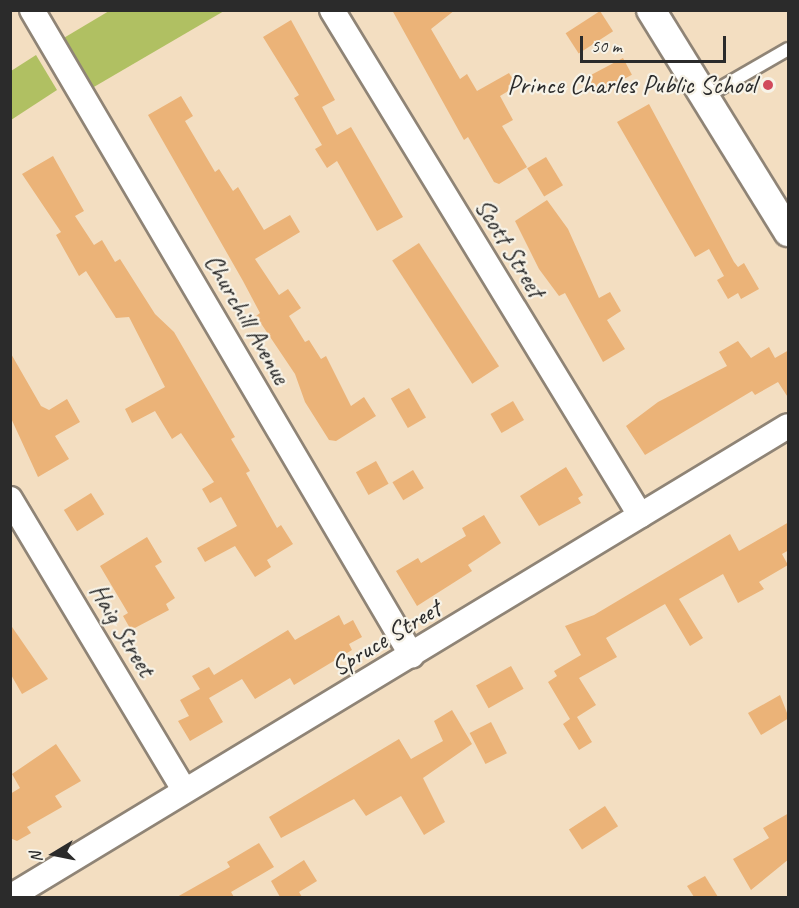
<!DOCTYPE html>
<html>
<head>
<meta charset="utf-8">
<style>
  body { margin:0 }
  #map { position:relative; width:799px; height:908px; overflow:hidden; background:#f3dec1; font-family:Caveat,sans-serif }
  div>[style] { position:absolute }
  .green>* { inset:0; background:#b0c062 }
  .building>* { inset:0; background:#ebb378; transform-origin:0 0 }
  .roads { filter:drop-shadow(2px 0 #8f8476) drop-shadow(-2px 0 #8f8476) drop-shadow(0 2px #8f8476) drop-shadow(0 -2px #8f8476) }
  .service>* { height:12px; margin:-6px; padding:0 6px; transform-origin:6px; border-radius:6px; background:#fff }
  .minor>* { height:24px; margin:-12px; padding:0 12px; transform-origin:12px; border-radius:12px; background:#fff }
  .tertiary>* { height:28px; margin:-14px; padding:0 14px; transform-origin:14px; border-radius:14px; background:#fff }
  .dots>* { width:16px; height:16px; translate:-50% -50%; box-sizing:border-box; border:3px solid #f7f3e8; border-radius:50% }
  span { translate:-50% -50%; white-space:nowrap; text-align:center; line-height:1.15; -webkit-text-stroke:4.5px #f7f3e8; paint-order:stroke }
  .poi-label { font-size:26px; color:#2b2b2b }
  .right { translate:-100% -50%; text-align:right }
  .street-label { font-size:26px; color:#2b2b2b }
  .frame { position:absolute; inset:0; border:12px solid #2b2b2b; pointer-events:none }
  .north { position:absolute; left:24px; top:824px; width:60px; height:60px; -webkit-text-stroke:4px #f7f3e8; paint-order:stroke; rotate:260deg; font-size:16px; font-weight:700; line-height:24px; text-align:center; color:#2b2b2b }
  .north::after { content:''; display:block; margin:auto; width:21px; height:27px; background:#2b2b2b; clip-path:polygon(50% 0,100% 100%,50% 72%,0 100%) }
  .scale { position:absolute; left:580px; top:36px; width:146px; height:27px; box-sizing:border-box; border:3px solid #2b2b2b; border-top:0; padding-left:8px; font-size:18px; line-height:21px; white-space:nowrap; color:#2b2b2b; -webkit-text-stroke:4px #f7f3e8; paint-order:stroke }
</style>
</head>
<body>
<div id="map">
  <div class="green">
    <div style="clip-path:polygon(109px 11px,224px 11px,87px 91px,57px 42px)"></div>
    <div style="clip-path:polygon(36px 55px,57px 90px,11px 120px,11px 71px)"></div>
  </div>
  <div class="building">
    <div style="clip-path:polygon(392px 10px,455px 10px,431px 29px,460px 79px,467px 74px,477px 91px,509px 73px,517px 86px,500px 96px,513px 120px,502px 126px,527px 167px,499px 184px,494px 182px,468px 137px,464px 140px)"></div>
    <div style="left:600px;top:11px;width:24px;height:41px;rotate:57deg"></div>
    <div style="clip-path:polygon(291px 20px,335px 100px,322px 107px,337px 135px,351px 127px,403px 217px,377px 231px,337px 161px,327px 168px,315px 149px,322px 145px,294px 98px,299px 95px,263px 37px)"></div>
    <div style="left:623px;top:58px;width:19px;height:40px;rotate:62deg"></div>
    <div style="clip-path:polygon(181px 96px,193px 116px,185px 121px,215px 172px,219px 169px,233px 191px,238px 187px,264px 230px,290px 215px,300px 232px,255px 259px,279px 295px,288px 289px,301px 308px,289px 316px,305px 342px,309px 340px,321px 359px,326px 356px,351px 406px,364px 397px,376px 416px,336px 441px,329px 440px,305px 402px,295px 374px,256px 316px,260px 313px,243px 281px,148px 115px)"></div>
    <div style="clip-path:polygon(649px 104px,734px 262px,738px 267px,744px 263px,759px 289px,741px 299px,738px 293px,728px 299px,717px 280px,724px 276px,709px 249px,695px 257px,617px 122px)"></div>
    <div style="clip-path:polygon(53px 156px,84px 211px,75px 216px,94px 245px,102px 240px,115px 262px,120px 259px,155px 314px,174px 332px,235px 437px,231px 439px,250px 471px,246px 473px,277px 528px,281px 525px,293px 544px,267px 560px,271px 567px,255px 577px,235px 546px,205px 562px,197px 548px,237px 526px,221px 497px,210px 503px,202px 489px,214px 482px,181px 433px,172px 439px,155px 411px,132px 423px,125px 409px,165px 387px,129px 317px,116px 318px,86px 271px,79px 276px,56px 235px,61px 232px,22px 174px)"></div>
    <div style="left:546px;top:157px;width:33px;height:22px;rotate:59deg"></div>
    <div style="clip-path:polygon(547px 200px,568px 229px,599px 298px,610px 292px,621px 311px,607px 320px,625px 349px,603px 362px,565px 293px,559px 296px,539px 269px,515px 221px)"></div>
    <div style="left:419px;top:243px;width:147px;height:32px;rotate:57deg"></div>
    <div style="clip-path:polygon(738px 341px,751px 358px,769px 347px,775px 358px,789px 350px,789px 399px,778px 382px,755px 395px,752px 391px,645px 455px,626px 426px,658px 402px,727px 366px,719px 352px)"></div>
    <div style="clip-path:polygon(10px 352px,41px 406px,49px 410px,67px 399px,80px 422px,55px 436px,69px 459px,38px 477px,10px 416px)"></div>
    <div style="left:409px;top:388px;width:34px;height:21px;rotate:60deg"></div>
    <div style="left:513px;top:401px;width:22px;height:26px;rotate:60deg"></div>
    <div style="left:376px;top:461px;width:26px;height:23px;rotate:61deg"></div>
    <div style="clip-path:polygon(566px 467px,583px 495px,578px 498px,581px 503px,539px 526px,520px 496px)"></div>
    <div style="left:413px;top:470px;width:21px;height:24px;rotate:59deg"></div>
    <div style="left:91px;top:493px;width:25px;height:32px;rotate:58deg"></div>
    <div style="clip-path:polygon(484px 515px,501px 543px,468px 565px,472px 571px,417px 606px,396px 571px,418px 558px,421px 563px,466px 536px,462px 528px)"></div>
    <div style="clip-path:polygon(789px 522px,789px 550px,782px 554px,788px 565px,759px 582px,764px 589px,738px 603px,723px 574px,679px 599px,703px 638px,690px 646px,665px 604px,606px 638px,617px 657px,579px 678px,596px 705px,577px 717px,592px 742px,579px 750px,563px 724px,570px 719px,548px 682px,557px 676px,554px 671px,581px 655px,565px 626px,594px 615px,730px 534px,739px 551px)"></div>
    <div style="clip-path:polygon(147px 537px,162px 562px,155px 566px,175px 598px,166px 604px,169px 610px,131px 630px,123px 616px,128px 613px,100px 566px)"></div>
    <div style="clip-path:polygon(339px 615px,344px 625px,353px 620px,362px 637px,349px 644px,352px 650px,294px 685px,290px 678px,255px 699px,242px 679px,209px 698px,223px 722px,190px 741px,178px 721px,189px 716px,180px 700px,200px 689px,192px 676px,209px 667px,214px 675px,288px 630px,295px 640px)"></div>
    <div style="clip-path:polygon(10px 624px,48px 679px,22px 694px,10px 673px)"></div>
    <div style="left:511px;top:666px;width:26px;height:40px;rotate:61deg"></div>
    <div style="clip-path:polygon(780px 695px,789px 718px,761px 735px,748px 713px)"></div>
    <div style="clip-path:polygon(452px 710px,472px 744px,423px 778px,445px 822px,424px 835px,401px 796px,366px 816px,354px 799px,281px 838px,269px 817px,399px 739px,411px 759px,443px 741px,434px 721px)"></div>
    <div style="left:491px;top:722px;width:35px;height:24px;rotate:63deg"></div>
    <div style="clip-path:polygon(56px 744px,81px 781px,55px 796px,62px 807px,27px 827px,31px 833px,17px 841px,10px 838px,10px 794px,20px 788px,12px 774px)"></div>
    <div style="left:605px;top:806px;width:24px;height:43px;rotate:57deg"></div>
    <div style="clip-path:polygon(789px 813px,789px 859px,751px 890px,733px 859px,769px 838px,763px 828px)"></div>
    <div style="clip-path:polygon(259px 843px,274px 867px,231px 892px,234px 897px,177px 897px,230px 867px,227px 862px)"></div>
    <div style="clip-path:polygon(304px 860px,317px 881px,299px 892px,302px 897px,280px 897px,271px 881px)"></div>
    <div style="clip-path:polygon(705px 876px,718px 897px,694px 897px,687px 886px)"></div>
  </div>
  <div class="roads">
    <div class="service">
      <div style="left:705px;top:97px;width:96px;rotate:-30deg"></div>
    </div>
    <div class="minor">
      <div style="left:32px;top:10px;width:749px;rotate:59.53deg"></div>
      <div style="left:332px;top:10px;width:592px;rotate:58.62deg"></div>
      <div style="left:10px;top:499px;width:339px;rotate:59.1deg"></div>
      <div style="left:10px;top:897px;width:909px;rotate:-31.19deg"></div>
    </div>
    <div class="tertiary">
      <div style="left:651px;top:10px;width:261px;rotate:58.3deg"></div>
    </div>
  </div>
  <div class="dots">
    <div style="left:768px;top:85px;background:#d1495b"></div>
  </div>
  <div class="poi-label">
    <span class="right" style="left:756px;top:85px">Prince Charles Public School</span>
  </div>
  <div class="street-label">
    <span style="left:510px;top:248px;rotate:59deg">Scott Street</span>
    <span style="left:247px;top:319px;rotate:60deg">Churchill Avenue</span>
    <span style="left:122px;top:630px;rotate:59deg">Haig Street</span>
    <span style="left:386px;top:638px;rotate:-31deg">Spruce Street</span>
  </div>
  <div class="frame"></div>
  <div class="north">N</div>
  <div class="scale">50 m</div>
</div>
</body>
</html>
